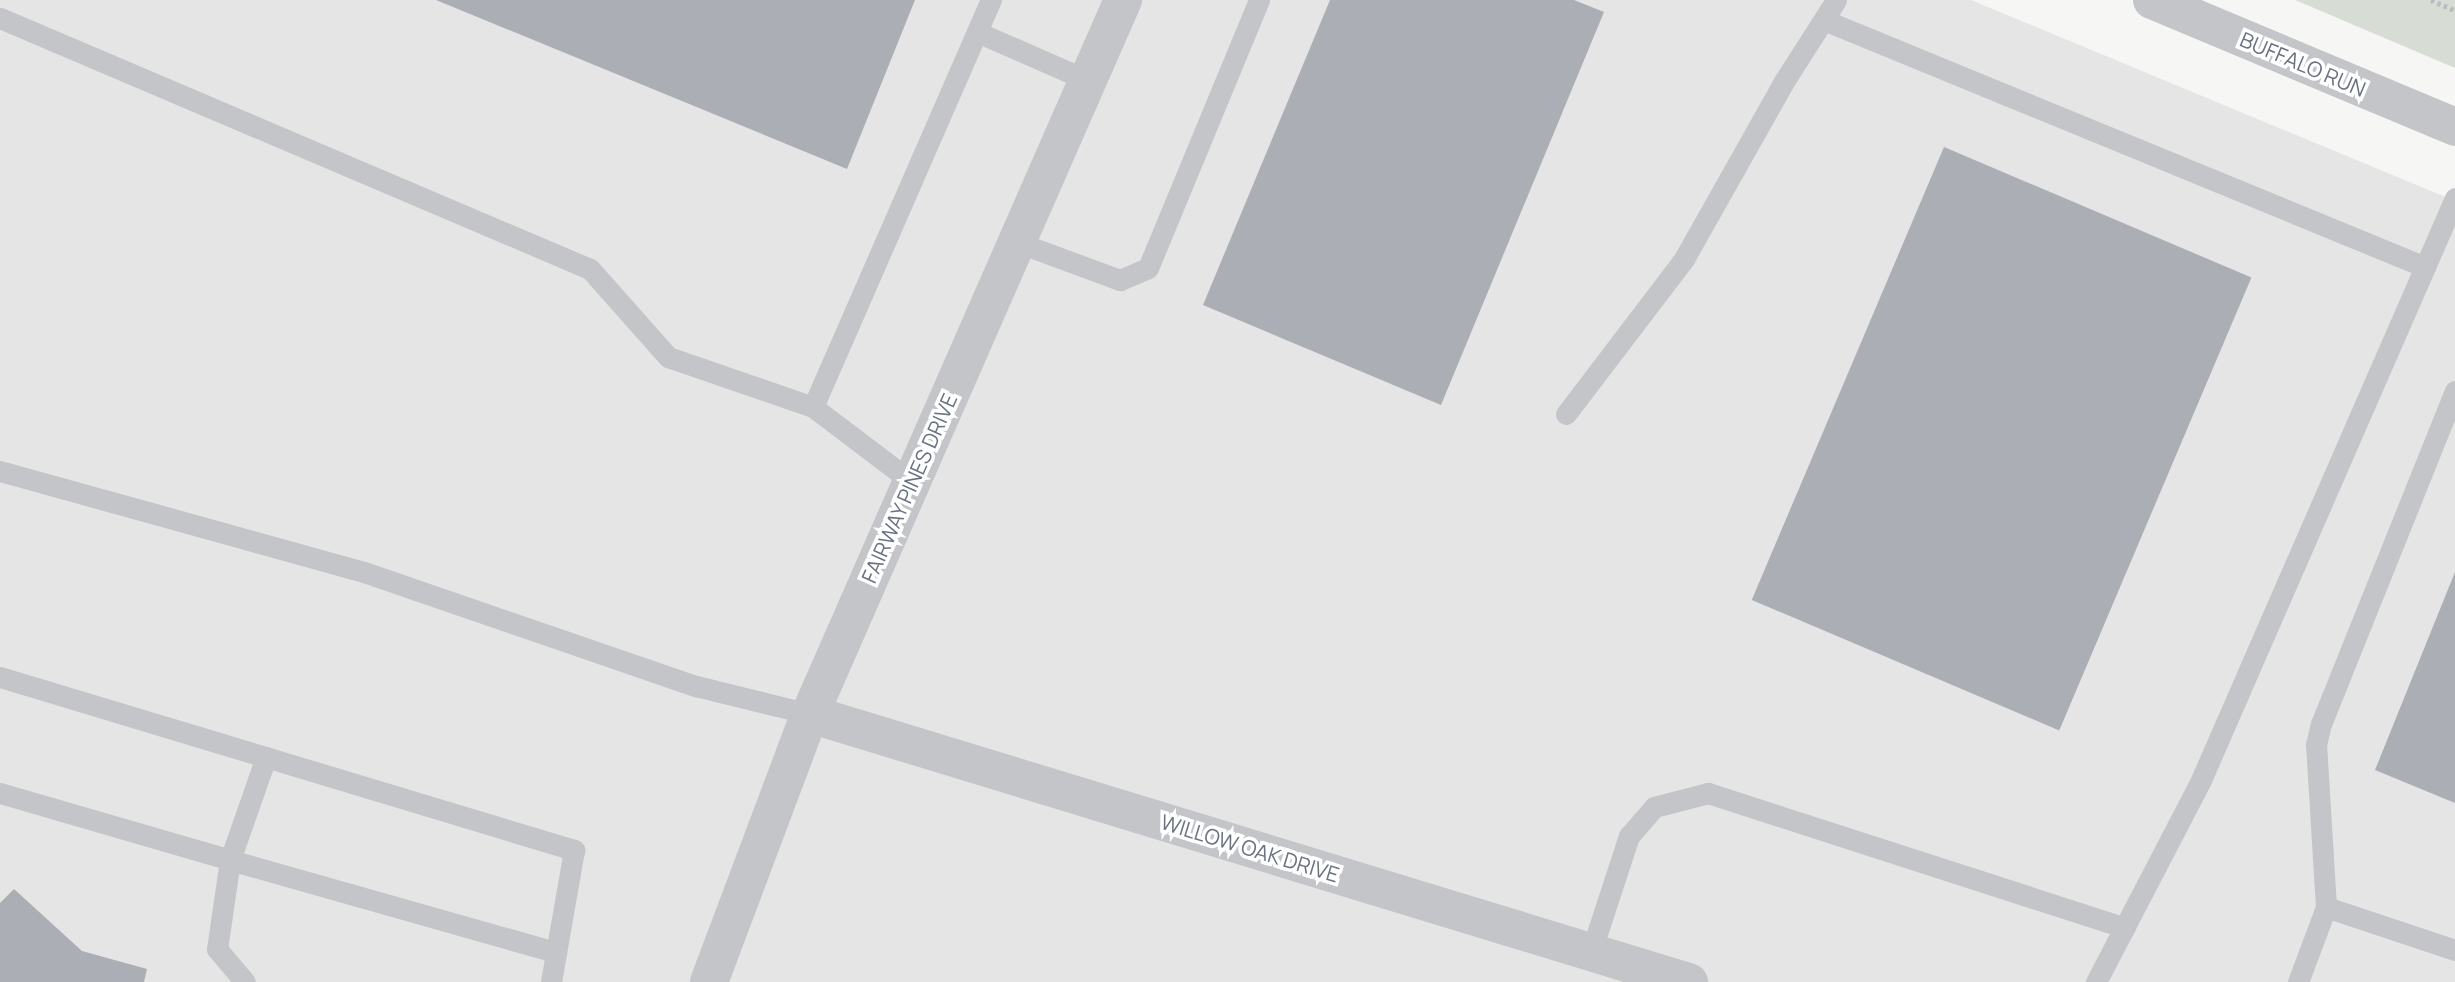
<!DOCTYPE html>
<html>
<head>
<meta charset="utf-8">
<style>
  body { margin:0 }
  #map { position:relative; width:2455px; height:982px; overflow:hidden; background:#f6f6f4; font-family:Manrope,sans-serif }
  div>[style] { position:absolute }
  .built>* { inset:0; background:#e4e5e4 }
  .green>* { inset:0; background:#d7ddd5 }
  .building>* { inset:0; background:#abafb5; transform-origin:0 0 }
  .path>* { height:4.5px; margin-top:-2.25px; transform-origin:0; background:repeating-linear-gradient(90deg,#babcbe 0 3.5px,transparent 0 7px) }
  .service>* { height:21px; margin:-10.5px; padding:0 10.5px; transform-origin:10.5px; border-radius:10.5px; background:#c3c5c8 }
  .minor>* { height:38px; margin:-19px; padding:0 19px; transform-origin:19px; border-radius:19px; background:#c3c5c8 }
  .tertiary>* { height:38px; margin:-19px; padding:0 19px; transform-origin:19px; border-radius:19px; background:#c3c5c8 }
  span { translate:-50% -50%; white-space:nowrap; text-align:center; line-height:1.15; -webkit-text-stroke:7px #fff; paint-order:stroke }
  .street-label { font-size:21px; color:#697281 }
</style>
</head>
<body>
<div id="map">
  <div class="built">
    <div style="clip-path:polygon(0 0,1971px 0,2455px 201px,2455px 982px,0 982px)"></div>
  </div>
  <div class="green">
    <div style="clip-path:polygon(2295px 0,2455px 0,2455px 68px)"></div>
  </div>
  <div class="building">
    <div style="clip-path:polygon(436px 0,915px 0,847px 169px)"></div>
    <div style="clip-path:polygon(1330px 0,1574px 0,1604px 12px,1441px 405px,1203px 305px)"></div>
    <div style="left:1944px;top:147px;width:334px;height:492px;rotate:23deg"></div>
    <div style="clip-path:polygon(2455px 572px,2455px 803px,2375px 770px)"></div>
    <div style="clip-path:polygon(14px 889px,82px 951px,147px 969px,144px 982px,0 982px,0 903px)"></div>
  </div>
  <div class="path">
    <div style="left:2431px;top:0;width:26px;rotate:23deg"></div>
  </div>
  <div class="service">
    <div style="left:0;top:18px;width:641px;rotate:23.05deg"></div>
    <div style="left:590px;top:269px;width:118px;rotate:48.4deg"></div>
    <div style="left:668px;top:357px;width:153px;rotate:19deg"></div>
    <div style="left:813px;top:407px;width:444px;rotate:-66.4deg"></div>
    <div style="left:1824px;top:20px;width:650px;rotate:22.34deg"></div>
    <div style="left:977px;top:32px;width:120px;rotate:23.6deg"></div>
    <div style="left:1017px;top:242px;width:110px;rotate:20.3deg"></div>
    <div style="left:1120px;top:280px;width:30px;rotate:-23deg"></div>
    <div style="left:1148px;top:268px;width:290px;rotate:-67.5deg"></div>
    <div style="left:813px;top:407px;width:124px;rotate:37.1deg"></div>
    <div style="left:1566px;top:414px;width:195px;rotate:-52.7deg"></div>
    <div style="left:1684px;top:259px;width:202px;rotate:-60.6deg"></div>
    <div style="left:1783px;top:83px;width:98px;rotate:-57.4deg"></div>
    <div style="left:0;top:471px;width:378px;rotate:15.5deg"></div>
    <div style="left:364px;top:572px;width:351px;rotate:19deg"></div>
    <div style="left:696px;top:686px;width:117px;rotate:13.8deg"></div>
    <div style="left:0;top:677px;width:600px;rotate:16.77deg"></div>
    <div style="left:574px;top:850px;width:134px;rotate:99.9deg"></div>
    <div style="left:266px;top:757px;width:109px;rotate:109.3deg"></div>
    <div style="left:230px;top:860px;width:339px;rotate:15.8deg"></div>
    <div style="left:0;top:793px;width:240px;rotate:16.2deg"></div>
    <div style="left:230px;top:860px;width:90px;rotate:98.3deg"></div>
    <div style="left:217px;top:949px;width:43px;rotate:49.7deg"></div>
    <div style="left:2326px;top:907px;width:136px;rotate:18.4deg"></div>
    <div style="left:1591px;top:952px;width:122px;rotate:-71.9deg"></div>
    <div style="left:1629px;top:836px;width:38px;rotate:-49deg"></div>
    <div style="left:1654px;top:807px;width:56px;rotate:-14.5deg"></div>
    <div style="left:1708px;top:793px;width:438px;rotate:17.9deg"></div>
    <div style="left:2096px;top:982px;width:228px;rotate:-62.5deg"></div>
    <div style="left:2201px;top:780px;width:635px;rotate:-66.42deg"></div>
    <div style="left:2298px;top:982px;width:80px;rotate:-69.5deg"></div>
    <div style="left:2326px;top:907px;width:162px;rotate:-93.5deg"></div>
    <div style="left:2316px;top:745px;width:22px;rotate:-77deg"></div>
    <div style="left:2321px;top:724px;width:359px;rotate:-68.1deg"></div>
  </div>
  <div class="minor">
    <div style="left:810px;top:714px;width:919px;rotate:16.96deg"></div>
    <div style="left:709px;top:982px;width:286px;rotate:-69.4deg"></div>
    <div style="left:810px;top:714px;width:780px;rotate:-66.33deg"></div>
  </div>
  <div class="tertiary">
    <div style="left:2152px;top:0;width:329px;rotate:22.7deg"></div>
  </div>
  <div class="street-label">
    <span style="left:2303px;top:64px;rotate:23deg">BUFFALO RUN</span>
    <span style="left:909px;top:488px;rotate:-66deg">FAIRWAY PINES DRIVE</span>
    <span style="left:1250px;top:848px;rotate:17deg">WILLOW OAK DRIVE</span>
  </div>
</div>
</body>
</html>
